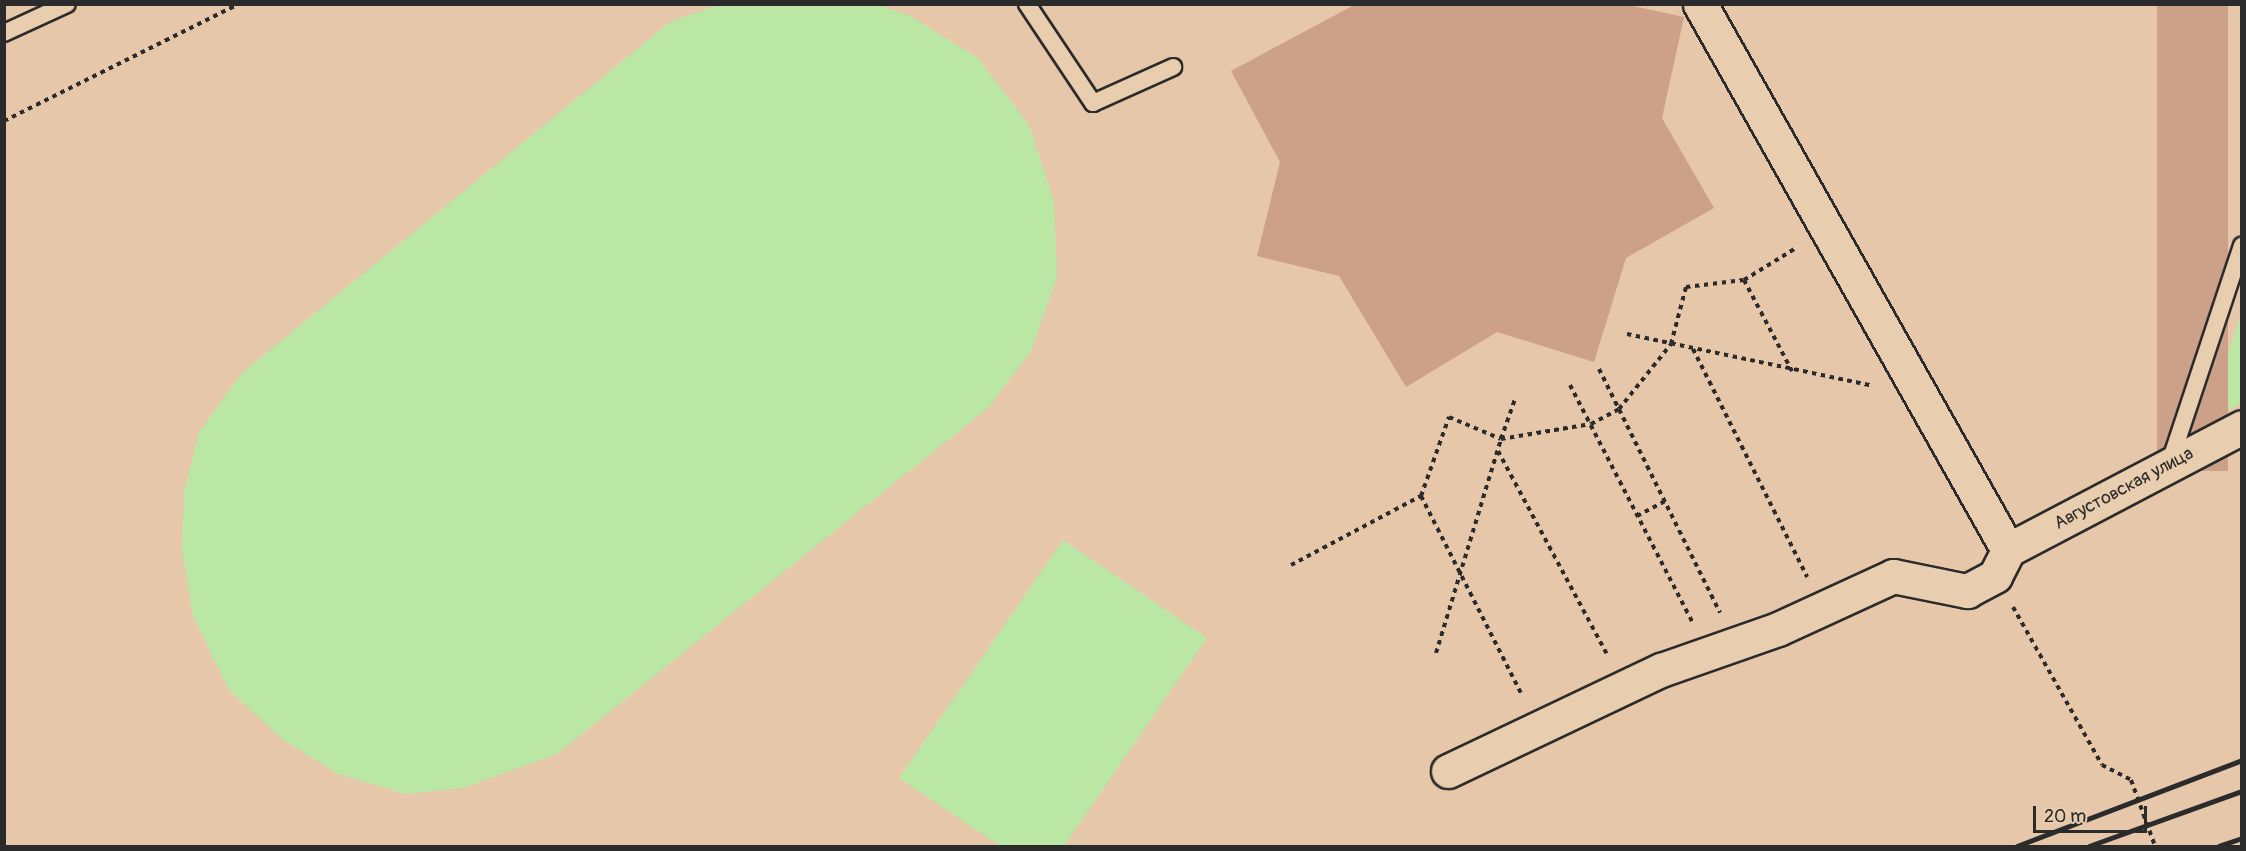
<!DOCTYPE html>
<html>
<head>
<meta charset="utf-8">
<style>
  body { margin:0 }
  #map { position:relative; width:2246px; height:851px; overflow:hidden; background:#e6c7a9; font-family:Pangolin,sans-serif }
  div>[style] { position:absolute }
  .green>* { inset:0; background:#bbe7a5 }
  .building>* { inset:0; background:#cda088; transform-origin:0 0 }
  .path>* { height:4px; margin-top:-2px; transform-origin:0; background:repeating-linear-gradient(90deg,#2b2b2b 0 4.5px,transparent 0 9px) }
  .roads { filter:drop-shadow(2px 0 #2b2b2b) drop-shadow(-2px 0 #2b2b2b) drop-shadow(0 2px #2b2b2b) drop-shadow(0 -2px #2b2b2b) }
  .lane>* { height:16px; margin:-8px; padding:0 8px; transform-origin:8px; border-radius:8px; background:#e8cdaf }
  .street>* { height:33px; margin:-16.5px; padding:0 16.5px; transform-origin:16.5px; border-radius:16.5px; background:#e8cdaf }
  .rail>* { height:4.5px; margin:-2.25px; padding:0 2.25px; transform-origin:2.25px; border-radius:2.25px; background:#2b2b2b }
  span { translate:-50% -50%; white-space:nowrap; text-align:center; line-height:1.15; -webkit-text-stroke:4.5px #e8cdaf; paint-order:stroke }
  .street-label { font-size:18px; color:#2b2b2b }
  .frame { position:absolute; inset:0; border:6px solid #2b2b2b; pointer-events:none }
  .scale { position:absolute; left:2033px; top:806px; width:114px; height:27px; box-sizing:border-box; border:3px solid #2b2b2b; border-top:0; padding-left:8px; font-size:18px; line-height:21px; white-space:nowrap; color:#2b2b2b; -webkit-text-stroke:4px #e8cdaf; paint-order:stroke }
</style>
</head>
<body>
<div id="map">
  <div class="green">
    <div style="clip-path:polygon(719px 5px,878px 5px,908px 15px,977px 57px,1029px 125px,1054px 201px,1057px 278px,1031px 351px,989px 407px,557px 754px,463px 788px,406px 794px,338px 774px,282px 739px,229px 690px,193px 616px,182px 549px,184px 492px,199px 432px,242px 373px,670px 22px)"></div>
    <div style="clip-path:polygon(2241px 314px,2241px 403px,2223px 413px,2211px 406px)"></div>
    <div style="clip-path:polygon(1063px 540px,1207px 638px,1064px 846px,1000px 846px,899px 778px)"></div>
  </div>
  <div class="building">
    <div style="clip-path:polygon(1356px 4px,1624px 4px,1684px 17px,1662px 118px,1714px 208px,1626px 258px,1594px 362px,1497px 332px,1406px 387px,1339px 276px,1257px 256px,1280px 162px,1231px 71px)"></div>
    <div style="left:2157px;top:4px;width:71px;height:467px"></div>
  </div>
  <div class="path">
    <div style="left:4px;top:121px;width:263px;rotate:-26.5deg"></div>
    <div style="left:1744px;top:280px;width:103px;rotate:62.2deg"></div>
    <div style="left:1627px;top:334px;width:251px;rotate:11.9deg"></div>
    <div style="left:1693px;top:349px;width:255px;rotate:63.4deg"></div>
    <div style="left:1599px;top:369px;width:272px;rotate:63.6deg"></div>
    <div style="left:1570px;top:385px;width:266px;rotate:62.7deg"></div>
    <div style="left:1498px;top:451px;width:233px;rotate:61.8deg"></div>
    <div style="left:1421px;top:496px;width:223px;rotate:63.1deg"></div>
    <div style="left:1637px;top:516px;width:32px;rotate:-28deg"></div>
    <div style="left:1291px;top:565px;width:147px;rotate:-28deg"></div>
    <div style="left:1421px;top:496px;width:84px;rotate:-70.5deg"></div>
    <div style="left:1449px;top:417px;width:56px;rotate:22.9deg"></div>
    <div style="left:1501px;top:439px;width:42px;rotate:-70.7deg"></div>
    <div style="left:2013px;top:607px;width:181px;rotate:60.6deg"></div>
    <div style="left:2102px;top:765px;width:33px;rotate:27deg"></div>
    <div style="left:2131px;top:780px;width:70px;rotate:70deg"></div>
    <div style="left:1436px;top:653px;width:224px;rotate:-73.1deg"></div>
    <div style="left:1501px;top:439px;width:91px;rotate:-9.5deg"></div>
    <div style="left:1591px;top:424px;width:32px;rotate:-28deg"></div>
    <div style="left:1619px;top:409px;width:83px;rotate:-51.3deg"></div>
    <div style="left:1671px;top:344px;width:59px;rotate:-75.3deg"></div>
    <div style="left:1686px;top:287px;width:58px;rotate:-6.9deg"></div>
    <div style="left:1744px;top:280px;width:61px;rotate:-31.6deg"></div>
  </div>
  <div class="roads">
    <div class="lane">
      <div style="left:1027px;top:4px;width:119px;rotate:56.3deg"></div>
      <div style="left:1093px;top:103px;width:88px;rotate:-24.2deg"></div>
      <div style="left:4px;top:33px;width:69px;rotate:-24.7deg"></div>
      <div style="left:2170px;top:462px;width:228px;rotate:-71.6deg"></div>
    </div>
    <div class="street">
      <div style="left:1700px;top:4px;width:627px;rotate:60.57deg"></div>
      <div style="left:2008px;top:550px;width:264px;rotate:-27.7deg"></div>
      <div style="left:1448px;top:771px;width:236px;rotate:-25.4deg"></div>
      <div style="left:1661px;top:670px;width:124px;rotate:-19.3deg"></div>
      <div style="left:1778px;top:629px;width:127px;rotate:-24.7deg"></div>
      <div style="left:1893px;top:576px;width:76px;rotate:11.5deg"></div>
      <div style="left:1967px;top:591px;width:32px;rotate:-28deg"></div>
      <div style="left:1995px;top:576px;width:29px;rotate:-63deg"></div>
    </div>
  </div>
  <div class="rail">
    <div style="left:2017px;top:846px;width:241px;rotate:-20.9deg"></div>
    <div style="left:2089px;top:846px;width:163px;rotate:-19.8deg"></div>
    <div style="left:2219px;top:846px;width:24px;rotate:-19deg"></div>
  </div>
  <div class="street-label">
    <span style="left:2124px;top:489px;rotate:-28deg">Августовская улица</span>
  </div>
  <div class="frame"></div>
  <div class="scale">20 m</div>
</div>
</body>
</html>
